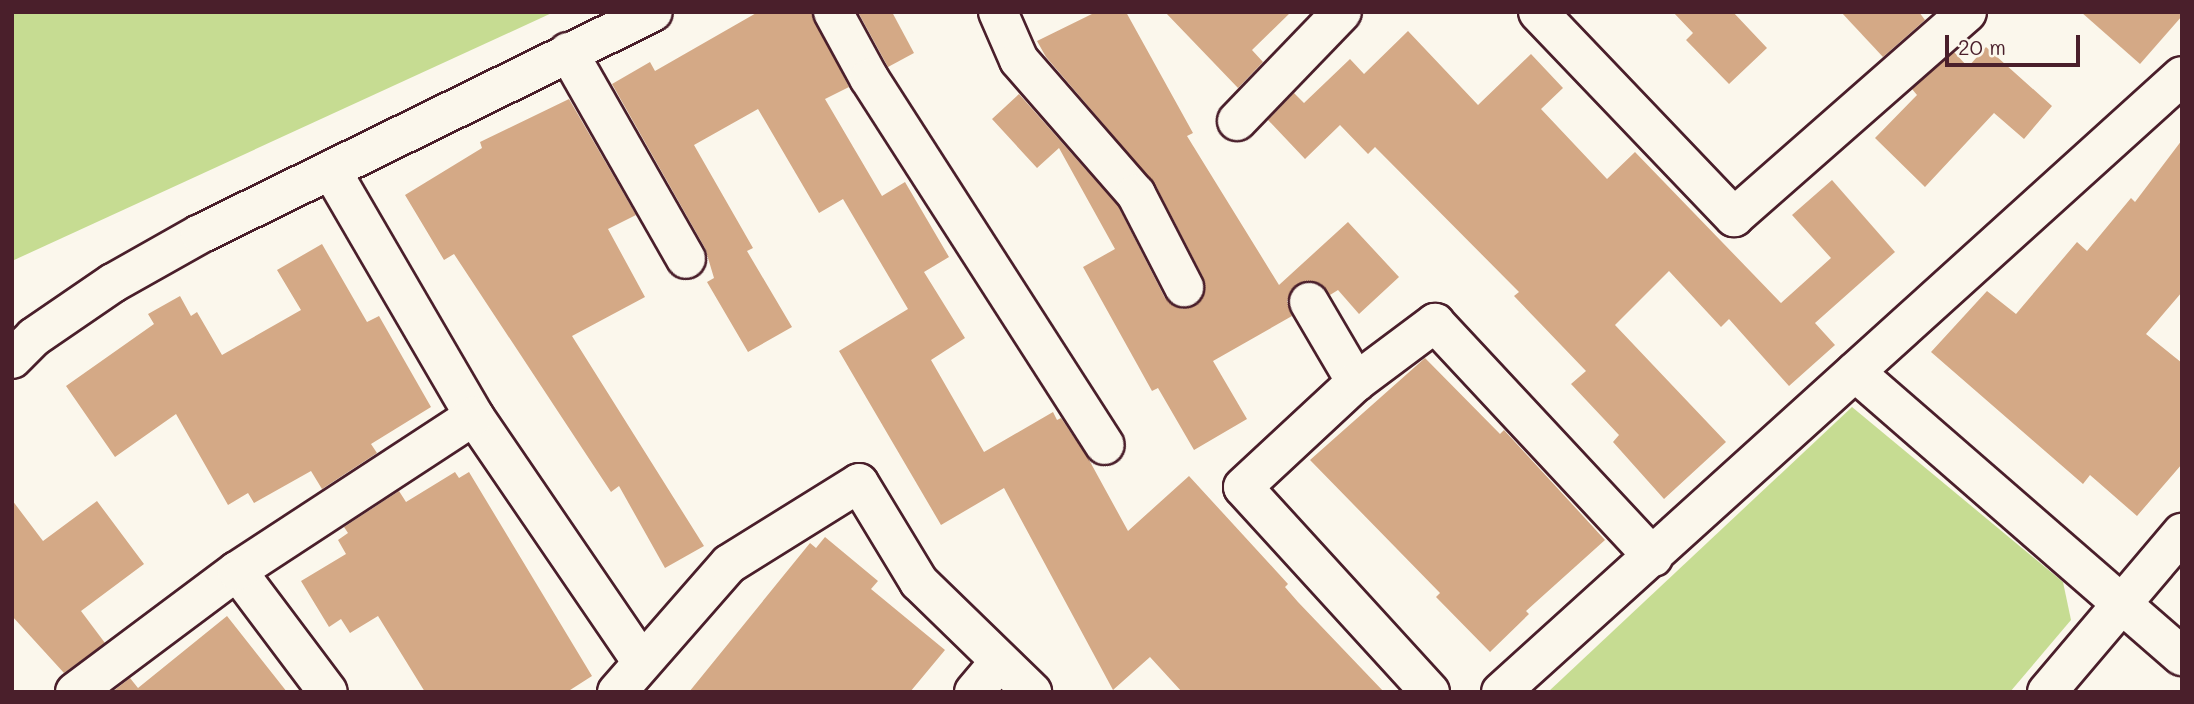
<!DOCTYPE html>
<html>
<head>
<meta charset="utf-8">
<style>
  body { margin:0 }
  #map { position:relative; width:2194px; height:704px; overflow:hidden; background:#fbf7ec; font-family:Mali,sans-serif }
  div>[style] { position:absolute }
  .green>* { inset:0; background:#c6dc92 }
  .building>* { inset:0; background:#d4a986 }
  .roads { filter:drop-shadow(2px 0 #4a1f2b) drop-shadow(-2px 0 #4a1f2b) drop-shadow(0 2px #4a1f2b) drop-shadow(0 -2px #4a1f2b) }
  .minor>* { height:38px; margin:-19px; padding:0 19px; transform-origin:19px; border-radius:19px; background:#fbf7ec }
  span { translate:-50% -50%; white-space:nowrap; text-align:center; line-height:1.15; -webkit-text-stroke:5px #fbf7ec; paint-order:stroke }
  .frame { position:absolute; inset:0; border:14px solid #4a1f2b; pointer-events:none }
  .scale { position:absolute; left:1945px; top:35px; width:135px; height:32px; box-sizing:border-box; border:4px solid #4a1f2b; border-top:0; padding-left:9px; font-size:21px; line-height:24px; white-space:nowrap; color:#4a1f2b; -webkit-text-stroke:5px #fbf7ec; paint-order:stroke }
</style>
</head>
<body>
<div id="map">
  <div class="green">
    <div style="clip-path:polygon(12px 12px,554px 12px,12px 261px)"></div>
    <div style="clip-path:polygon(1852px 407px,2063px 582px,2071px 620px,2010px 692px,1548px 692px)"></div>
  </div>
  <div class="building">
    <div style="clip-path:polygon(758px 12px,811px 12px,849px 87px,825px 99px,882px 196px,905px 182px,949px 257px,924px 272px,965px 338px,931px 360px,984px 452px,1053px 412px,1057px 420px,1061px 418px,1088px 458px,1128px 531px,1189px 476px,1288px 584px,1285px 587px,1298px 602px,1384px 692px,1182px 692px,1150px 657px,1113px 690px,1004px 488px,941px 525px,839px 351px,908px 309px,843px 199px,819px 213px,758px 109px,694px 145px,753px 248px,747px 251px,792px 327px,748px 352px,707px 282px,714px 278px,705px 248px,612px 84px,650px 62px,655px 71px)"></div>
    <div style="clip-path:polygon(858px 12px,892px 12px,914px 53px,888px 67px)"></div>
    <div style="clip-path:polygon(1096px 12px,1126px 12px,1193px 133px,1187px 136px,1279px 285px,1348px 222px,1399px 277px,1359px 314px,1338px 290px,1330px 295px,1319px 283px,1297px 284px,1287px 301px,1292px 316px,1213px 361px,1247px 419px,1194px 450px,1158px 388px,1152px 391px,1083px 267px,1115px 249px,1059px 148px,1037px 168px,992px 119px,1019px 94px,1118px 206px,1165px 298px,1182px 309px,1202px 299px,1203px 277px,1155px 184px,1046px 57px,1037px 41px)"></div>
    <div style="clip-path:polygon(1165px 12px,1291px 12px,1252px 50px,1263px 62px,1238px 88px)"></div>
    <div style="clip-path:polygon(1673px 12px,1733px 12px,1767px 48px,1729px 84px,1686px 40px,1693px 33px)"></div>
    <div style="clip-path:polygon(1841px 12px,1919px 12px,1925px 20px,1883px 57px)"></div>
    <div style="clip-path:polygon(2081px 12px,2182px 12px,2182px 16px,2140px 64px)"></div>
    <div style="clip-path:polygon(1408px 31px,1478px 105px,1531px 54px,1563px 88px,1541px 109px,1607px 179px,1635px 152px,1781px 303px,1831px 258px,1792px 215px,1832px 180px,1895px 252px,1815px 323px,1835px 345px,1789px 386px,1729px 319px,1721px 327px,1669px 271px,1615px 325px,1726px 442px,1664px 499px,1613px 442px,1619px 435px,1571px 384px,1586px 371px,1514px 296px,1519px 292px,1375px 147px,1368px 154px,1340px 125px,1305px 159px,1268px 120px,1294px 93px,1304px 103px,1350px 59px,1364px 74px)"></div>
    <div style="clip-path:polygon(1986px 47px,2052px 106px,2024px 139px,1994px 113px,1925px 187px,1875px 138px,1917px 95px,1912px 89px,1954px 52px,1968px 67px)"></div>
    <div style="clip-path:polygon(569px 99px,636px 215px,608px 229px,645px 297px,572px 336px,704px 546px,665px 568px,619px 486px,611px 492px,454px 254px,444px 260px,405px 195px,482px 148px,480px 142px)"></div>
    <div style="clip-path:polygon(2182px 140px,2182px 292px,2146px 334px,2182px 363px,2182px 464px,2137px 516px,2090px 475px,2083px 484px,1931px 352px,1987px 291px,2016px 314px,2077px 242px,2087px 251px,2131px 198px,2135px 202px)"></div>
    <div style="clip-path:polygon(322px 244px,367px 322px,379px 316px,431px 407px,371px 444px,377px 453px,322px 489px,311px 471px,254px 503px,248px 493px,228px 505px,176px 414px,115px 457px,66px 386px,154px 324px,148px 314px,180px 296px,191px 316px,197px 312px,222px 355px,301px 310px,277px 270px)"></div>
    <div style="clip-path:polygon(1425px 358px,1500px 434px,1504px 430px,1605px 540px,1526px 611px,1529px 614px,1490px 652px,1436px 597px,1440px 593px,1310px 460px)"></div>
    <div style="clip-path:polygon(455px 472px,459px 478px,469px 472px,592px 676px,567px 692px,425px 692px,378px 616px,350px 633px,341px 619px,329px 627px,301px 581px,346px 554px,338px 540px,348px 533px,344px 527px,399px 491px,406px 502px)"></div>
    <div style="clip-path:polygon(12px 500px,43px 541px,97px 501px,144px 564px,81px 611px,105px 643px,64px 673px,12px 616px)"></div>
    <div style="clip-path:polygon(825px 537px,878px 581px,871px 589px,945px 650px,910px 692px,689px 692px,810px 543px,816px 548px)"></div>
    <div style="clip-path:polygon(227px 616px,287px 692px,112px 692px,130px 678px,138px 688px)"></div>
  </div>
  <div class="roads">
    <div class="minor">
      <div style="left:833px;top:12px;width:75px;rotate:61.4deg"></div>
      <div style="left:869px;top:78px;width:436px;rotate:57.3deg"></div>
      <div style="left:998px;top:12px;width:52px;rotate:66.4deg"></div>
      <div style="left:1019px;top:60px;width:178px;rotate:48.9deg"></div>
      <div style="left:1136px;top:194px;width:105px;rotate:62.7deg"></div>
      <div style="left:1538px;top:12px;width:284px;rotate:46.3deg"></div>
      <div style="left:1734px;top:217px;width:310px;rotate:-41.3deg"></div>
      <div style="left:568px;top:52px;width:238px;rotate:60.3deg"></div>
      <div style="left:1237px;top:121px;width:151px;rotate:-46.1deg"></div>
      <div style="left:331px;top:170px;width:285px;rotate:59.8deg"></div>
      <div style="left:474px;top:416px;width:297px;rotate:55.7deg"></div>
      <div style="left:1309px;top:302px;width:93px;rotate:59.6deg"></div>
      <div style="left:12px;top:359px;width:31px;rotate:-45deg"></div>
      <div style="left:34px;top:337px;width:96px;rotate:-34.4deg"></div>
      <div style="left:113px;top:283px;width:100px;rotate:-29.4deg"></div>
      <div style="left:200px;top:234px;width:504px;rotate:-26.11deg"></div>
      <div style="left:1855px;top:372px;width:433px;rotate:41deg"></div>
      <div style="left:237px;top:571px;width:151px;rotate:53.1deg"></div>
      <div style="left:75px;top:692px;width:202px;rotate:-36.8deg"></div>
      <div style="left:237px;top:571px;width:283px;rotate:-33.2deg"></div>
      <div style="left:617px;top:692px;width:170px;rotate:-48.8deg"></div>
      <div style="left:729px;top:564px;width:153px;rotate:-31.9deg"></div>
      <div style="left:859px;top:483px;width:116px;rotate:58.8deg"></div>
      <div style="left:919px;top:582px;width:158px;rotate:44.2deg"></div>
      <div style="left:974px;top:692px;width:38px;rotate:-50deg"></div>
      <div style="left:1430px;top:692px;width:277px;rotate:-132.4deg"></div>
      <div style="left:1243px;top:487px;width:154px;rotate:-42.9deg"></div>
      <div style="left:1356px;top:382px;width:99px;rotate:-36.8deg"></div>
      <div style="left:1435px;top:323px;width:320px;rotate:47deg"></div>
      <div style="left:1501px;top:692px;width:918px;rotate:-42.13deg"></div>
      <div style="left:2047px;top:692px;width:209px;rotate:-49.7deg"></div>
    </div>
  </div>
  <div class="frame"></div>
  <div class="scale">20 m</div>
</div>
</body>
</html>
